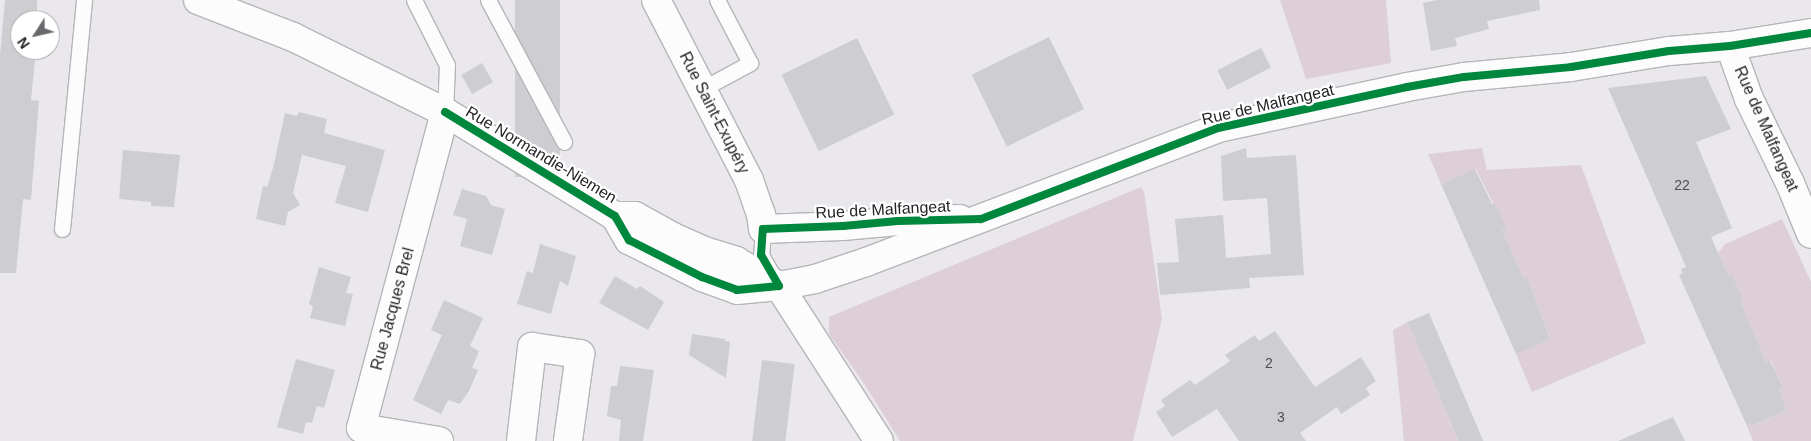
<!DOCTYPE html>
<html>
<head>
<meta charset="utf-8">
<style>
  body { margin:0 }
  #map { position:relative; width:1811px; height:441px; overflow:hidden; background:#eae8ed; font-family:Arial,sans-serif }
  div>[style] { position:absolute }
  .green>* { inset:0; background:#deced8 }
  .building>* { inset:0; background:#cecdd1; transform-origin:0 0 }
  .roads { filter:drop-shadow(1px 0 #b6b5b8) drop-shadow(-1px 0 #b6b5b8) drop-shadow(0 1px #b6b5b8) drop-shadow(0 -1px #b6b5b8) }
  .service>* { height:15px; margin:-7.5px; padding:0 7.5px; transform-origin:7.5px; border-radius:7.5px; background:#fcfcfc }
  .minor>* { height:28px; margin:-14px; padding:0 14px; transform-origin:14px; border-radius:14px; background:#fcfcfc }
  .cycleway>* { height:8px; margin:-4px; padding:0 4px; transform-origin:4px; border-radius:4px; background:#00873e }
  span { translate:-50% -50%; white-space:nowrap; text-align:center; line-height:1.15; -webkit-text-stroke:4.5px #fff; paint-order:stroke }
  .number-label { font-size:14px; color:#4f4e52 }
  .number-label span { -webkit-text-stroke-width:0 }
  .street-label { font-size:16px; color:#252327 }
  .north { position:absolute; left:10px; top:10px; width:50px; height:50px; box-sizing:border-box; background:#fff; border:1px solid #a8a7a9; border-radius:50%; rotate:235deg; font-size:14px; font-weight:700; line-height:20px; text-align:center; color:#252327 }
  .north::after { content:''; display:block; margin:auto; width:18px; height:22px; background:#6a686c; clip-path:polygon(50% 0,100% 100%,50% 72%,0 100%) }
</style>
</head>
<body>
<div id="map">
  <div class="green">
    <div style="clip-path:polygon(1280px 0,1386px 0,1391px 63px,1306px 79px)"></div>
    <div style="clip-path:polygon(1482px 148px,1487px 170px,1581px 165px,1646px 343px,1532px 392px,1516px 354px,1550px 338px,1527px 276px,1523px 277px,1502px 230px,1506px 229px,1476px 169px,1441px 184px,1428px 154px)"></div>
    <div style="clip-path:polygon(1141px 187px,1144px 192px,1162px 319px,1133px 441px,900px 441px,865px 385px,829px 334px,829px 317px)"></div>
    <div style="clip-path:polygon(1782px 219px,1811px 282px,1811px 441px,1753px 441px,1747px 426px,1750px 424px,1753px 426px,1787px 410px,1779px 390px,1783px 388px,1771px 360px,1766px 362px,1741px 303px,1744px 301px,1732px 275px,1729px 277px,1718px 253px,1725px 244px)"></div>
    <div style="clip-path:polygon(1408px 322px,1458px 441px,1404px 441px,1393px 330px)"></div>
  </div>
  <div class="building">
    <div style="clip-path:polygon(5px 0,37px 0,37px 20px,20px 20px,20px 50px,36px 50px,31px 100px,39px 101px,31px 200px,23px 199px,16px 273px,0 273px,0 55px)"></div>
    <div style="left:515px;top:0;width:45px;height:177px"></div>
    <div style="clip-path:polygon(1437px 0,1539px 0,1540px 10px,1487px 21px,1489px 29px,1455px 38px,1457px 46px,1431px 51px,1423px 3px)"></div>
    <div style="left:1049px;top:37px;width:80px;height:86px;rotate:64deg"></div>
    <div style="left:857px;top:38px;width:85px;height:84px;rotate:64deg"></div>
    <div style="left:1261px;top:48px;width:22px;height:49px;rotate:63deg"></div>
    <div style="left:482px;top:63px;width:22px;height:24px;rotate:60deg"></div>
    <div style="clip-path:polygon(1706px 76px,1731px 129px,1696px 142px,1732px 228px,1711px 237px,1729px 277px,1732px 275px,1744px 301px,1741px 303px,1766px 362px,1770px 360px,1783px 388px,1779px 390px,1787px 410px,1752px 426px,1750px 424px,1747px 426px,1679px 275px,1683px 273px,1681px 269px,1686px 267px,1608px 88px)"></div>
    <div style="clip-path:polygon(299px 112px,327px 119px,324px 133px,385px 150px,368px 212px,335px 203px,346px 166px,302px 155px,293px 193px,300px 205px,288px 212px,285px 226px,256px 219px,263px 186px,267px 187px,273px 168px,285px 113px,297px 116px)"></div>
    <div style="clip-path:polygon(1246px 148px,1247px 158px,1296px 155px,1304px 275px,1249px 278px,1250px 288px,1160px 295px,1157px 263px,1179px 262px,1175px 219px,1223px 215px,1226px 258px,1271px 254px,1267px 198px,1223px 201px,1221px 156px)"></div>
    <div style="clip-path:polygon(123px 150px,180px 155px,174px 207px,151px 206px,151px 202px,119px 199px)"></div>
    <div style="clip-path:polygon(1475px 169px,1492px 204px,1495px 203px,1507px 229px,1502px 230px,1523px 277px,1527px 276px,1550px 339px,1516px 354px,1441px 184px)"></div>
    <div style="clip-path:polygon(462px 189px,486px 196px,491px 205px,505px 209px,492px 255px,460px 246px,467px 219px,453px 215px)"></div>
    <div style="clip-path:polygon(540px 244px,576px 256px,568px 286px,560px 281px,551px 314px,517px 304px,527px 271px,533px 273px)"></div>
    <div style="clip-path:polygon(319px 267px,351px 277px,346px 293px,353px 294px,345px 326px,310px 318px,313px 306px,309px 304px)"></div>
    <div style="clip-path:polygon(615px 276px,637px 289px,640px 286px,664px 302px,648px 330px,599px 303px)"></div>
    <div style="clip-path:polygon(444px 300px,483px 318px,470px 346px,479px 351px,472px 368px,478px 370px,469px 391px,460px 404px,448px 400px,441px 414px,413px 400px,442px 335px,431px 330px)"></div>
    <div style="left:1429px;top:313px;width:139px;height:23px;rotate:67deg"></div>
    <div style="clip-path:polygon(1275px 331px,1315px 387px,1361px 357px,1376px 381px,1366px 388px,1370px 395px,1341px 414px,1337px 407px,1300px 433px,1306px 441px,1239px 441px,1217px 409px,1172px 437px,1156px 412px,1165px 406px,1161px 400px,1190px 380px,1195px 385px,1230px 361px,1225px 355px,1255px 335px,1259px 341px)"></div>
    <div style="clip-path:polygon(692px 334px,725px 339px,725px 341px,730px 342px,726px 378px,689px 355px)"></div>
    <div style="clip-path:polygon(296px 359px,335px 370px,324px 408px,317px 406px,312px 423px,306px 422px,303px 434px,277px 427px)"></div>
    <div style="left:762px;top:360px;width:33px;height:82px;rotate:7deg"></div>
    <div style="clip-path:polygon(620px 366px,654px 370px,643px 441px,619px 441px,621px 420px,607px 416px,611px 386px,617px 386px)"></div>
    <div style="clip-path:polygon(1673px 417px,1685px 441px,1618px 441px)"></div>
  </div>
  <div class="roads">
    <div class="service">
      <div style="left:414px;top:0;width:73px;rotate:63.1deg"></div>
      <div style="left:447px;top:65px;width:47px;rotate:92.4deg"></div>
      <div style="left:488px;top:0;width:161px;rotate:61.8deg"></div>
      <div style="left:702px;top:89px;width:55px;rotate:-28.4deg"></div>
      <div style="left:750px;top:63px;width:71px;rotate:-117.6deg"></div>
      <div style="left:62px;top:229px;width:230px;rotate:-84.5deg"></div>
      <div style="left:763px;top:229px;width:26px;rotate:94deg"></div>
      <div style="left:761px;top:255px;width:28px;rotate:60deg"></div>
    </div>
    <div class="minor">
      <div style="left:198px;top:0;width:102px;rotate:21.3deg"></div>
      <div style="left:293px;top:37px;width:169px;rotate:26.3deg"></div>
      <div style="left:445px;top:112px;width:199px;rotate:31.5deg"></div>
      <div style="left:615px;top:216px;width:28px;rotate:60deg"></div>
      <div style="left:629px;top:240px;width:82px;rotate:26.9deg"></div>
      <div style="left:702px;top:277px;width:37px;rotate:20deg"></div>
      <div style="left:737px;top:290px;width:42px;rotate:-5.4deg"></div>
      <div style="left:779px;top:286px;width:37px;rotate:-11deg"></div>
      <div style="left:815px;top:279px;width:54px;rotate:-18.4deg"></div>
      <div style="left:866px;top:262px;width:377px;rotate:-20.8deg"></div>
      <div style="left:1218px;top:128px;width:193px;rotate:-12.2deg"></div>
      <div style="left:1407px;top:87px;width:58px;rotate:-10deg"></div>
      <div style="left:1464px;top:77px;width:107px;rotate:-5.3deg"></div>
      <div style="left:1571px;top:67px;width:99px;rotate:-9.3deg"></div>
      <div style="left:1669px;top:51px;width:61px;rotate:-4.7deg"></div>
      <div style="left:1730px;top:46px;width:82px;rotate:-9.1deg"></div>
      <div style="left:656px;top:0;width:203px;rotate:62.7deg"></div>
      <div style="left:749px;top:180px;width:36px;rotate:71deg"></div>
      <div style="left:761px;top:214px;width:15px;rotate:82deg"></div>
      <div style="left:763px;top:229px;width:80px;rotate:-2.1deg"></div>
      <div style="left:843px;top:226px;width:55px;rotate:-5.2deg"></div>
      <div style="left:898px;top:221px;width:62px;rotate:-1.8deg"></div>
      <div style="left:1730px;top:46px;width:56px;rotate:70.3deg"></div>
      <div style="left:1749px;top:99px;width:93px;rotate:64deg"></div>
      <div style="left:1790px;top:183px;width:55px;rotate:67.6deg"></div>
      <div style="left:615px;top:216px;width:20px"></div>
      <div style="left:635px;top:216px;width:43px;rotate:28.9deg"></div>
      <div style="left:673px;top:237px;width:34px;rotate:24deg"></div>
      <div style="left:704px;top:251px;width:34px;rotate:17deg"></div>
      <div style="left:736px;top:261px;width:50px;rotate:30.2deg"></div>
      <div style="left:779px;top:286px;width:184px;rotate:57.2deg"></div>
      <div style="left:439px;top:441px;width:79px;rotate:-170.5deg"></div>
      <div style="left:361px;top:428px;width:327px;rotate:-75.1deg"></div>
      <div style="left:521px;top:441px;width:95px;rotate:-83.3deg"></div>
      <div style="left:532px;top:347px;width:49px;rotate:8.3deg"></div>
      <div style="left:580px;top:354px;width:88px;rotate:97.9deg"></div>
    </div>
  </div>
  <div class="cycleway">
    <div style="left:445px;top:112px;width:199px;rotate:31.5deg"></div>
    <div style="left:615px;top:216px;width:28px;rotate:60deg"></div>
    <div style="left:629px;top:240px;width:82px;rotate:26.9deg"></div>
    <div style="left:702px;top:277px;width:37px;rotate:20deg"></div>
    <div style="left:737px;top:290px;width:42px;rotate:-5.4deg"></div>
    <div style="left:779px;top:286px;width:36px;rotate:-120deg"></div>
    <div style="left:761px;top:255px;width:26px;rotate:-86deg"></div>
    <div style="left:763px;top:229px;width:80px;rotate:-2.1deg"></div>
    <div style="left:843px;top:226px;width:55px;rotate:-5.2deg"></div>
    <div style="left:898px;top:221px;width:83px;rotate:-1.4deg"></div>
    <div style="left:981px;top:219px;width:254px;rotate:-21deg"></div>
    <div style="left:1218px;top:128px;width:193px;rotate:-12.2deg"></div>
    <div style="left:1407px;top:87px;width:58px;rotate:-10deg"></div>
    <div style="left:1464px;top:77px;width:107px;rotate:-5.3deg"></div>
    <div style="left:1571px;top:67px;width:99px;rotate:-9.3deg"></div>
    <div style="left:1669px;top:51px;width:61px;rotate:-4.7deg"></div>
    <div style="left:1730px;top:46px;width:82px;rotate:-9.1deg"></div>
  </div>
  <div class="number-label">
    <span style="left:1682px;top:185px">22</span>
    <span style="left:1269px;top:363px">2</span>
    <span style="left:1281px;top:417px">3</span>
  </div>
  <div class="street-label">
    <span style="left:1268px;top:105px;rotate:-13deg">Rue de Malfangeat</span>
    <span style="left:714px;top:113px;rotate:63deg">Rue Saint-Exupéry</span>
    <span style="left:1766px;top:129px;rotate:66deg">Rue de Malfangeat</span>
    <span style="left:541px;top:155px;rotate:31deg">Rue Normandie-Niemen</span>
    <span style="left:883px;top:210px;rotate:-3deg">Rue de Malfangeat</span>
    <span style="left:393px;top:309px;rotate:-75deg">Rue Jacques Brel</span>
  </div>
  <div class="north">N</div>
</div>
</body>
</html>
